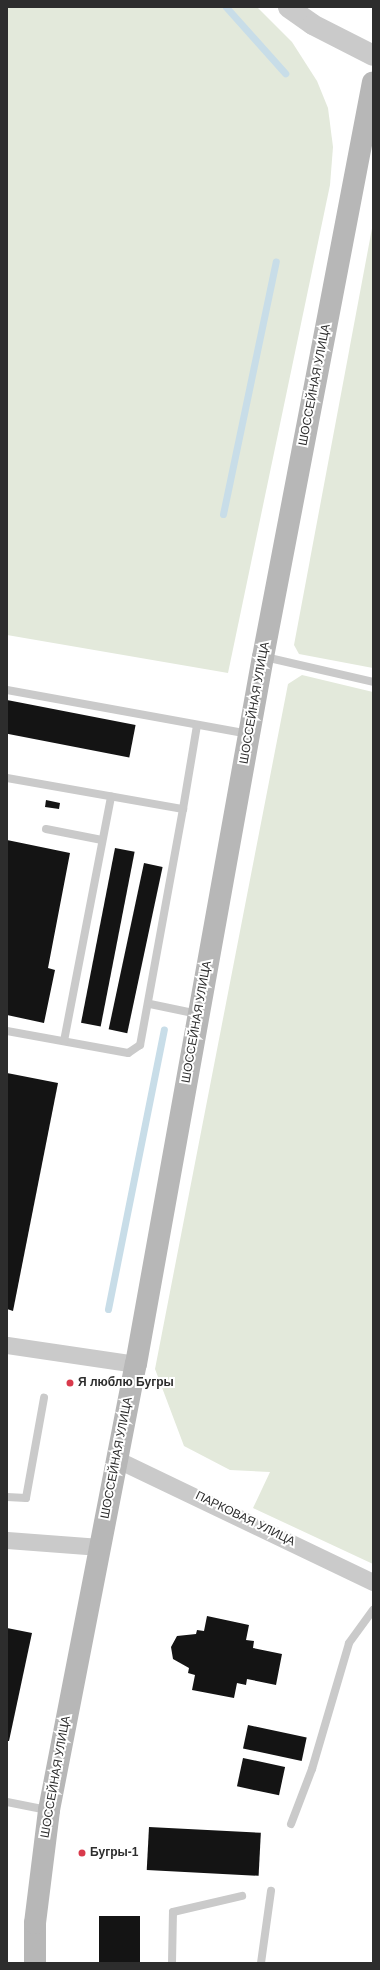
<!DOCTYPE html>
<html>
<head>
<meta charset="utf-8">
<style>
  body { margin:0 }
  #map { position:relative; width:380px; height:1970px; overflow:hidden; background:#fff; font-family:Helvetica,sans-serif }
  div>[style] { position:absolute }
  .green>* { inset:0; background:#e3e9db }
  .stream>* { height:7px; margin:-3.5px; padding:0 3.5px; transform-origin:3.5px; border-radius:3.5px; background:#c8dde8 }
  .building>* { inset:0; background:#141414; transform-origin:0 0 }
  .service>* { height:8px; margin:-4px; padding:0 4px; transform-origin:4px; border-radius:4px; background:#cacaca }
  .minor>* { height:17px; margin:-8.5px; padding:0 8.5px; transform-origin:8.5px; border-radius:8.5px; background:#cacaca }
  .tertiary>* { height:21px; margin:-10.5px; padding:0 10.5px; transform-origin:10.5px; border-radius:10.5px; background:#cacaca }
  .secondary>* { height:22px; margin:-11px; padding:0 11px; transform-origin:11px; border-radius:11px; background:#b7b7b7 }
  .dots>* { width:11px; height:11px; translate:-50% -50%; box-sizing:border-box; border:2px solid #fff; border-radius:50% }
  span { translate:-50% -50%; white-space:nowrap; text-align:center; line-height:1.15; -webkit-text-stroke:4px #fff; paint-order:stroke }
  .street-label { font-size:12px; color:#2d2d2d }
  .poi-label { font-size:12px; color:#2d2d2d; font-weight:700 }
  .left { translate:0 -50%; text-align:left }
  .frame { position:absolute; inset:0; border:8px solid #2d2d2d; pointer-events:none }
</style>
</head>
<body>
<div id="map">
  <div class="green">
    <div style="clip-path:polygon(7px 7px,257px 7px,292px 42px,317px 81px,328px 108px,333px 147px,330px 185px,228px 673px,7px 635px)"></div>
    <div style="clip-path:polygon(373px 223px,373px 668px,299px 654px,294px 645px)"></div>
    <div style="clip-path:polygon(302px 675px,373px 692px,373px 1564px,253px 1508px,270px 1472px,230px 1470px,184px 1446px,155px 1369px,288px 684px)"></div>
  </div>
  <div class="stream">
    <div style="left:226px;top:7px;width:89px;rotate:48.2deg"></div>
    <div style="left:223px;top:514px;width:258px;rotate:-78.2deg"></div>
    <div style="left:108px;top:1309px;width:285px;rotate:-78.7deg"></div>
  </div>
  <div class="building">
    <div style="left:7px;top:700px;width:131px;height:33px;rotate:11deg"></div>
    <div style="clip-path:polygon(46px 800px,60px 803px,59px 809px,45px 807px)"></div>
    <div style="clip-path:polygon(7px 840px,70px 853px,48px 968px,55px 970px,44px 1023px,7px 1015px)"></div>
    <div style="left:115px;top:848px;width:20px;height:178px;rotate:11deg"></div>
    <div style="left:144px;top:863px;width:19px;height:170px;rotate:12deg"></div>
    <div style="clip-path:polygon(7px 1073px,58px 1083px,13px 1311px,7px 1309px)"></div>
    <div style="clip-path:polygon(207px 1616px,249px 1625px,246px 1640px,254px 1641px,253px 1648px,282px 1654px,276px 1685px,247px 1679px,246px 1685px,237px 1683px,234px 1698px,192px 1690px,195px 1675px,188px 1673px,189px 1668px,173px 1659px,171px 1647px,177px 1636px,196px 1634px,197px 1630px,204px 1631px)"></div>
    <div style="clip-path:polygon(7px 1628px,32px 1633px,9px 1741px,7px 1741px)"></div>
    <div style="left:248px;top:1725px;width:60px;height:24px;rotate:12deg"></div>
    <div style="left:243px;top:1758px;width:43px;height:29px;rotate:12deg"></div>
    <div style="left:149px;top:1827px;width:112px;height:43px;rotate:3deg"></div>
    <div style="left:99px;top:1916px;width:41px;height:47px"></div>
  </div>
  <div class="service">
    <div style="left:265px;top:657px;width:111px;rotate:13deg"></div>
    <div style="left:7px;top:690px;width:246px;rotate:10.3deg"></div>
    <div style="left:7px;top:778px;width:179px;rotate:10deg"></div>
    <div style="left:183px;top:809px;width:240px;rotate:100.3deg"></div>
    <div style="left:140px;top:1045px;width:14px;rotate:146deg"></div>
    <div style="left:128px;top:1053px;width:123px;rotate:-169.7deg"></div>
    <div style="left:183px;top:809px;width:85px;rotate:-80.5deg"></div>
    <div style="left:46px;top:829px;width:57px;rotate:11.1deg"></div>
    <div style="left:150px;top:1004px;width:49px;rotate:11.8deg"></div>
    <div style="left:64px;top:1041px;width:249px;rotate:-79.1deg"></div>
    <div style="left:7px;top:1497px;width:19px;rotate:3deg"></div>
    <div style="left:26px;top:1498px;width:102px;rotate:-79.8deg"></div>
    <div style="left:7px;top:1802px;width:41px;rotate:11.3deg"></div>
    <div style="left:291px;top:1824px;width:59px;rotate:-69.1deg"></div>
    <div style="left:312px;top:1769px;width:131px;rotate:-73.6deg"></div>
    <div style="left:349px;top:1643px;width:41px;rotate:-54deg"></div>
    <div style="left:172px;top:1963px;width:51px;rotate:-88.9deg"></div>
    <div style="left:173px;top:1912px;width:71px;rotate:-13.1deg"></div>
    <div style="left:261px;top:1963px;width:73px;rotate:-82.1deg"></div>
  </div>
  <div class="minor">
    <div style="left:7px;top:1345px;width:130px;rotate:8.4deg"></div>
    <div style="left:116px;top:1459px;width:285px;rotate:25.6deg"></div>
    <div style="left:7px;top:1540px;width:93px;rotate:4.3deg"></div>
  </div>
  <div class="tertiary">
    <div style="left:288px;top:7px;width:29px;rotate:35deg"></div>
    <div style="left:312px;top:24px;width:68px;rotate:26.9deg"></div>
  </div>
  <div class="secondary">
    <div style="left:35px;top:1963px;width:40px;rotate:-90deg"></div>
    <div style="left:35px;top:1923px;width:114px;rotate:-82.9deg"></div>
    <div style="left:49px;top:1810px;width:454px;rotate:-79deg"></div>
    <div style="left:136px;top:1364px;width:718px;rotate:-79.82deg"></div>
    <div style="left:263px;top:657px;width:585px;rotate:-79.17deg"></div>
  </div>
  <div class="dots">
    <div style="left:70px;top:1383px;background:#d93a4c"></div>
    <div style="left:82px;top:1853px;background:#d93a4c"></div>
  </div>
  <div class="street-label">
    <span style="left:315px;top:385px;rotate:-79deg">ШОССЕЙНАЯ УЛИЦА</span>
    <span style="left:255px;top:703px;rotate:-80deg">ШОССЕЙНАЯ УЛИЦА</span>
    <span style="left:197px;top:1022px;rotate:-80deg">ШОССЕЙНАЯ УЛИЦА</span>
    <span style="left:117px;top:1458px;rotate:-79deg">ШОССЕЙНАЯ УЛИЦА</span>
    <span style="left:245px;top:1519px;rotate:26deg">ПАРКОВАЯ УЛИЦА</span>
    <span style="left:56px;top:1777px;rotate:-80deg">ШОССЕЙНАЯ УЛИЦА</span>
  </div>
  <div class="poi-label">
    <span class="left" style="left:78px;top:1383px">Я люблю Бугры</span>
    <span class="left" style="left:90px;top:1853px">Бугры-1</span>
  </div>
  <div class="frame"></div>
</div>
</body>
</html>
